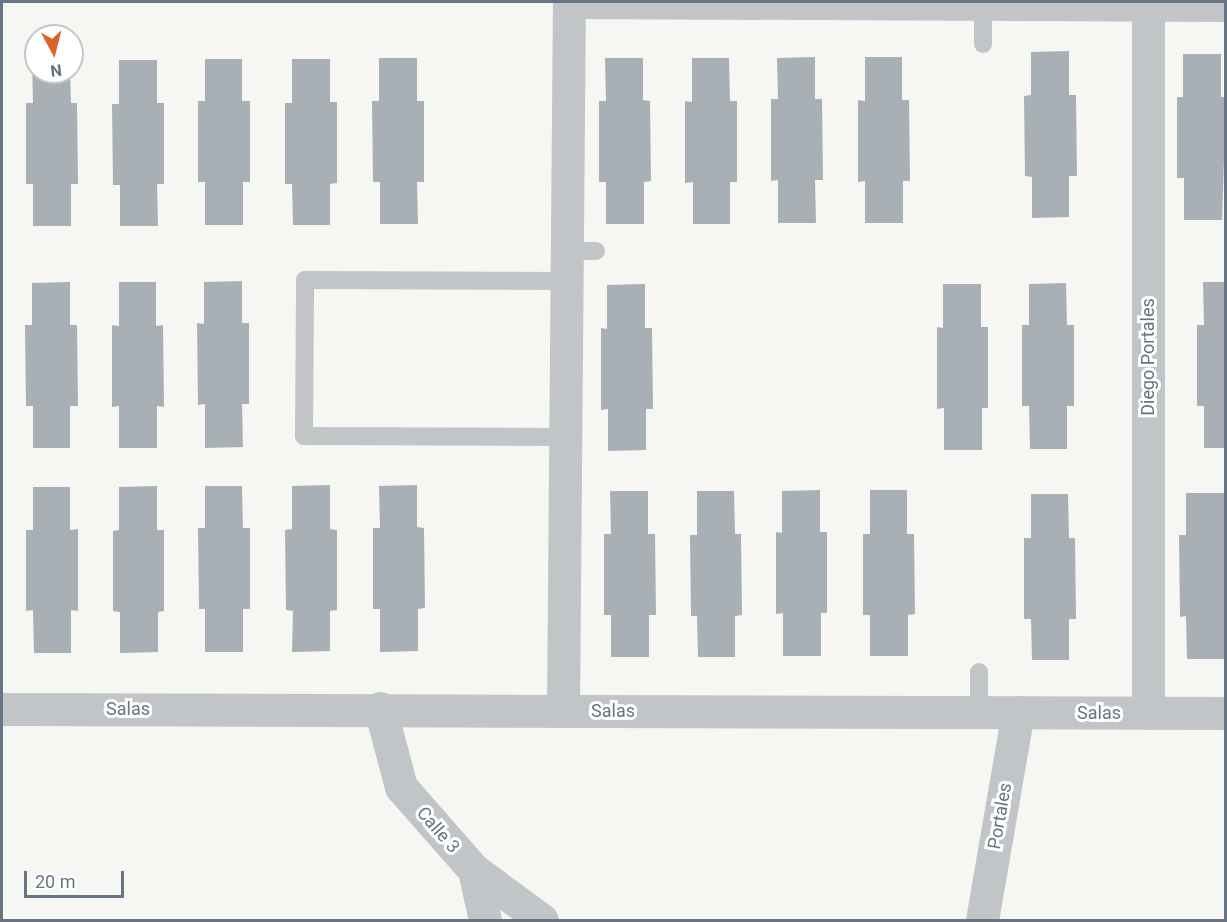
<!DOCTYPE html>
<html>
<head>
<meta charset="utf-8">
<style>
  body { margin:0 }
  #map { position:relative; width:1227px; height:922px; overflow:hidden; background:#f6f6f3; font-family:Roboto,sans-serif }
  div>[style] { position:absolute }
  .building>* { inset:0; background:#a8b0b5 }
  .lane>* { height:18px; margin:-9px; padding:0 9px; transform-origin:9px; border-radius:9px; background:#c1c5c8 }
  .street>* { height:33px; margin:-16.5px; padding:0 16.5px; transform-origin:16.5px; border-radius:16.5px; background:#c1c5c8 }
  span { translate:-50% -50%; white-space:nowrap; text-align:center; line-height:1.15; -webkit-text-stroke:6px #fff; paint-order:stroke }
  .street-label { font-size:18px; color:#667483 }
  .frame { position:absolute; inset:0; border:3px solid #667483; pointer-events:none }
  .north { position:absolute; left:24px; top:24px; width:60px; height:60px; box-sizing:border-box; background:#fff; border:2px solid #c2c7cd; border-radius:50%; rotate:173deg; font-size:16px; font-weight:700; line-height:24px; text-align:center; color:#667483 }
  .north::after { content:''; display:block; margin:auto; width:21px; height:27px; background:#dd632c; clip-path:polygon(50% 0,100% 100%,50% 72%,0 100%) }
  .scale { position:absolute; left:24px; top:871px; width:100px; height:27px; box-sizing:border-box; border:3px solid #667483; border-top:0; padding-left:8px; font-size:18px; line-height:21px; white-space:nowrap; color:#667483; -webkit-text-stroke:4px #fff; paint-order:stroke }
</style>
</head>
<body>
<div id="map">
  <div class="building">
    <div style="clip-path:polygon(1069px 51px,1069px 95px,1076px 95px,1077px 176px,1069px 176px,1069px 217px,1032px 218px,1032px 177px,1025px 176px,1024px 96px,1031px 95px,1031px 52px)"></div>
    <div style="clip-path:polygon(1183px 54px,1221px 54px,1221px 97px,1226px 97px,1222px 220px,1184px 220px,1184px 178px,1177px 178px,1177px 97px,1183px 97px)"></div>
    <div style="clip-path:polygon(815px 57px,815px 99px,822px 99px,823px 180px,815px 180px,816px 223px,778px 223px,778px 180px,771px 181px,771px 99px,778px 99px,777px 58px)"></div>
    <div style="clip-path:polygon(865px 57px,902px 57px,902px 100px,909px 100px,910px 181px,903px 181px,903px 223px,865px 223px,865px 181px,858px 182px,858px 100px,865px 101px)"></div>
    <div style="clip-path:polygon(379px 58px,417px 58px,417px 101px,424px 101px,424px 182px,417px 182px,418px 224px,380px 224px,380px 182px,373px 182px,372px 101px,379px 101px)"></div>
    <div style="clip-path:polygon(605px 58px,643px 58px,643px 100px,650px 101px,651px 181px,644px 182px,644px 224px,606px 224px,606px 182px,599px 182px,599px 101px,606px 101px)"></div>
    <div style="clip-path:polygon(692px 58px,729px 58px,730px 101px,737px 101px,737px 182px,730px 182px,730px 224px,693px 224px,693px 182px,685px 183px,685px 101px,692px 102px)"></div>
    <div style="clip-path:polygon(205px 59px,242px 59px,242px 101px,250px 101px,250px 182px,243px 182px,243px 225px,205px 225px,205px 182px,198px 182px,198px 101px,205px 101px)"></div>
    <div style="clip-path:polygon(292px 59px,330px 59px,330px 102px,337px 102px,337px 183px,330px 184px,330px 225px,293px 225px,292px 184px,285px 184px,285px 103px,292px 103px)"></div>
    <div style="clip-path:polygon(32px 60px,36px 60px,36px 72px,70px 72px,71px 103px,77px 103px,78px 184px,71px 184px,71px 226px,33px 226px,33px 184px,26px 184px,26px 103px,33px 103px)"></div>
    <div style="clip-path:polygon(119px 60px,157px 60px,157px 103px,164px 103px,164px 184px,157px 184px,158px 226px,120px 226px,120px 185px,113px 185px,112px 104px,119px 104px)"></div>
    <div style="clip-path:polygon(242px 281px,242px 323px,249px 323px,249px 404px,242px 404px,243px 447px,205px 448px,205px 404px,198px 405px,197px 323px,204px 324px,204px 282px)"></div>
    <div style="clip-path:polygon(70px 282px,70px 325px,77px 325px,78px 406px,70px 406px,70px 448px,33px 448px,33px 406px,26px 406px,25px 325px,32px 325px,32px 283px)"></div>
    <div style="clip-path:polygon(119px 282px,156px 282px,156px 326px,163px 325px,164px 407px,157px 406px,157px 448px,119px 448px,119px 406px,112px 407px,112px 325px,119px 326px)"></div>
    <div style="clip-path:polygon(1203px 282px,1226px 282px,1226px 448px,1204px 448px,1204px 406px,1197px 406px,1197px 325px,1204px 325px)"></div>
    <div style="clip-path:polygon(1066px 283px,1067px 325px,1074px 325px,1074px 406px,1067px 406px,1067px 449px,1030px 449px,1029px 406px,1022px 406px,1022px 325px,1029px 325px,1029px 284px)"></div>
    <div style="clip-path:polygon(645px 284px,645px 328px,652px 328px,653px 409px,646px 409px,646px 450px,608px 451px,608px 409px,601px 410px,601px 328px,607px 329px,607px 285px)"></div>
    <div style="clip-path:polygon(943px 284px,981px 284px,981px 327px,988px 327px,988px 408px,982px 408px,982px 450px,944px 450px,944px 408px,937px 409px,937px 327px,943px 328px)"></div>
    <div style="clip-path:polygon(330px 485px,330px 529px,337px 530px,337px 610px,330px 611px,330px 651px,292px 652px,293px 611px,286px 610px,285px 530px,292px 529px,292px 486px)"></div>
    <div style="clip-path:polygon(417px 485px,417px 527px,424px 528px,425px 608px,418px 609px,418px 651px,380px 652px,380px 609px,373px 609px,373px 528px,380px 528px,379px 486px)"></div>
    <div style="clip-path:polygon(157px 486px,157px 530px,164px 530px,164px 611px,158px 612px,158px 652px,120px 653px,120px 612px,113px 611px,113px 531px,119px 530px,119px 487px)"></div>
    <div style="clip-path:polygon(205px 486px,242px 486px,243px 528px,250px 528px,250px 609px,243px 609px,243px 652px,205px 652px,205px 609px,199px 609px,198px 528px,205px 528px)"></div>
    <div style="clip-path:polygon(33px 487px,70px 487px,70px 530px,78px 529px,78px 611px,71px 610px,71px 653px,34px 653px,33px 610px,26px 611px,26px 530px,33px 530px)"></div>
    <div style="clip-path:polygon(820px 490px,820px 532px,827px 532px,827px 613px,821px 613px,821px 656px,783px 656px,783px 613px,776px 614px,776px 532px,782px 533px,782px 491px)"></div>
    <div style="clip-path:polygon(870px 490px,907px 490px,907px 534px,914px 534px,915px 614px,908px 615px,908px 656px,870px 656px,870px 615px,863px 615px,863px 534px,870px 534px)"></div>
    <div style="clip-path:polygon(610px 491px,648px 491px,648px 534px,655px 534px,656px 615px,649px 615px,649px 657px,611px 657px,611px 615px,604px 615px,604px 534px,611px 534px)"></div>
    <div style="clip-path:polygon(697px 491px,734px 491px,735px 534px,741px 534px,742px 615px,735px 616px,735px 657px,698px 657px,697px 616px,691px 616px,690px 535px,697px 535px)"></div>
    <div style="clip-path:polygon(1186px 493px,1224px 493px,1225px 659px,1187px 659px,1186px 616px,1180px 617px,1179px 535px,1186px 535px)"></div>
    <div style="clip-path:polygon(1031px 494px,1068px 494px,1069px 538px,1075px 538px,1076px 619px,1069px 619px,1069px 660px,1032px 660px,1031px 619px,1024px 619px,1024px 538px,1031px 538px)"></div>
  </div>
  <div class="lane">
    <div style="left:983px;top:4px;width:40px;rotate:90deg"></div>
    <div style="left:566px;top:251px;width:30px"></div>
    <div style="left:565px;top:437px;width:261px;rotate:-179.8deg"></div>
    <div style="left:304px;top:436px;width:156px;rotate:-89.6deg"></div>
    <div style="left:305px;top:280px;width:261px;rotate:0.2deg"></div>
    <div style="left:979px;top:672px;width:40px;rotate:90deg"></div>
  </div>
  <div class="street">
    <div style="left:380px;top:708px;width:82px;rotate:75.1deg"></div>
    <div style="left:401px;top:787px;width:111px;rotate:48.7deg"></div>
    <div style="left:474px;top:870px;width:84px;rotate:36.3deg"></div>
    <div style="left:2px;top:709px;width:1224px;rotate:0.19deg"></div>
    <div style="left:563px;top:711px;width:709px;rotate:-89.52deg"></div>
    <div style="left:569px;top:2px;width:657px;rotate:0.26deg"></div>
    <div style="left:1148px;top:713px;width:711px;rotate:-90deg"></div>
    <div style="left:474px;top:870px;width:51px;rotate:77.6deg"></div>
    <div style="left:982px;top:920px;width:211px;rotate:-80.2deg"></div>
  </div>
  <div class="street-label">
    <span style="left:1148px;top:357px;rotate:-90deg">Diego Portales</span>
    <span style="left:128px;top:709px">Salas</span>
    <span style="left:613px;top:711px">Salas</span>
    <span style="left:1099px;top:713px">Salas</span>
    <span style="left:1000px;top:816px;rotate:-80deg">Portales</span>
    <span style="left:438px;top:830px;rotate:49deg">Calle 3</span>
  </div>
  <div class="frame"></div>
  <div class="north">N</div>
  <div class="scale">20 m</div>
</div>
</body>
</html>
